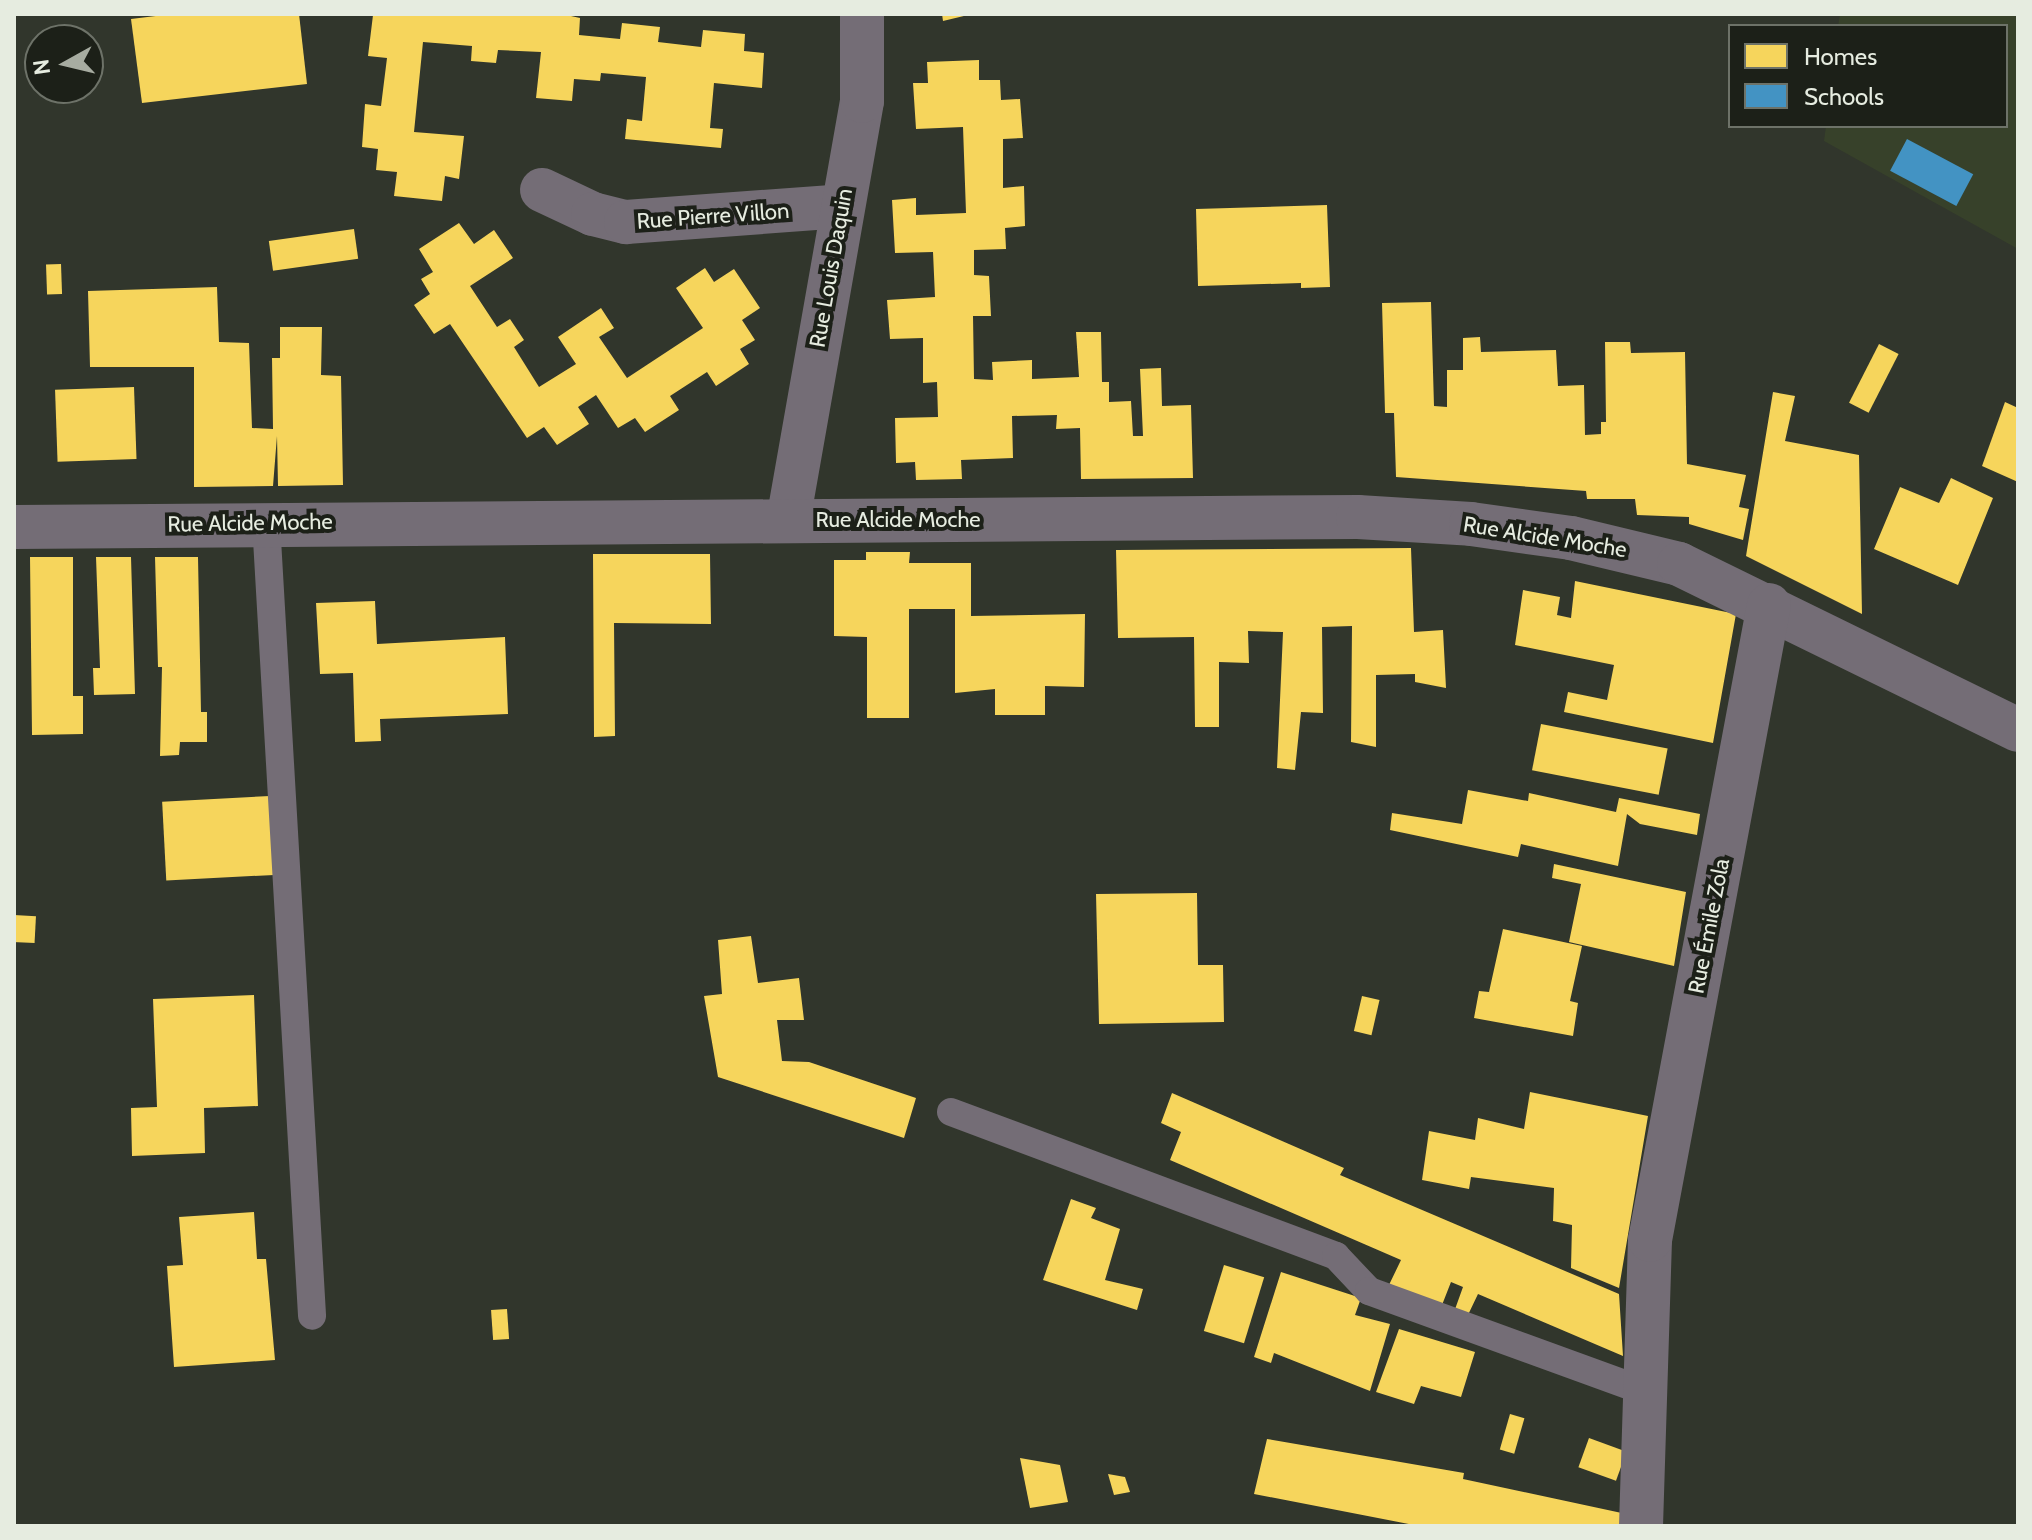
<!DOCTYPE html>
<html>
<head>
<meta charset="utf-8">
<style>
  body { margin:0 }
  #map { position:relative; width:2032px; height:1540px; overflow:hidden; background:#31362c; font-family:Cabin,sans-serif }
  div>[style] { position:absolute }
  .built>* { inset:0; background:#37412a }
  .homes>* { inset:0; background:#f6d55c; transform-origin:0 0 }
  .schools>* { inset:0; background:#4393c3; transform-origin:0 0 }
  .service>* { height:28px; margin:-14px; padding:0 14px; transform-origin:14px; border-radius:14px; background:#746d76 }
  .minor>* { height:44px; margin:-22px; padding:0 22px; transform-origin:22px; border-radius:22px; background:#746d76 }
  span { translate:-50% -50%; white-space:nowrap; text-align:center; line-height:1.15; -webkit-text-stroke:8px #1c2018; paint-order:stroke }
  .street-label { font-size:22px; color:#e6ece0 }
  .frame { position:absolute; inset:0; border:16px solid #e6ece0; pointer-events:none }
  .legend { position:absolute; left:1728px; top:24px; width:280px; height:104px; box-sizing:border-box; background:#1c2018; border:2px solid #6d7268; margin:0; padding:10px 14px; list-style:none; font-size:24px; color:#e6ece0 }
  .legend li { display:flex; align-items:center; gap:16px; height:40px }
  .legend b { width:40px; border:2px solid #6d7268 }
  .north { position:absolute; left:24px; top:24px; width:80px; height:80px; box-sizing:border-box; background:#1c2018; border:2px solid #6d7268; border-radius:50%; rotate:262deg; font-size:22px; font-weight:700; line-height:32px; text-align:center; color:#e6ece0 }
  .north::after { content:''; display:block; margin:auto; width:28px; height:36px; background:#a7aca1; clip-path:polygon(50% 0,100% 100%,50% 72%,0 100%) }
</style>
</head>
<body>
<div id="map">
  <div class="built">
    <div style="clip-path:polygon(1840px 14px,2018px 14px,2018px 249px,1824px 141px,1826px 126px,2006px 126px,2006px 26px,1838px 26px)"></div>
  </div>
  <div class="homes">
    <div style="clip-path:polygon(172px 14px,299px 14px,307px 84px,142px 103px,131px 19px)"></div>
    <div style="clip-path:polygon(562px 14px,580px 18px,579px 35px,620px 39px,622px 23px,660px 27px,658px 42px,701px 47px,703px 30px,745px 34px,744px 51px,764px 53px,762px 88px,714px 83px,710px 128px,723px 129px,721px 148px,625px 139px,627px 119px,642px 121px,646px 77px,601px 73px,600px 81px,574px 79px,572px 101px,536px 98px,541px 52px,498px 50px,496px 63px,471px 61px,472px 46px,423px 42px,414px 132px,464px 136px,459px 179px,445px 176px,442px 201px,394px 196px,397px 172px,376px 170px,378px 149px,362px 147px,365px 104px,381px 106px,387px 58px,368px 56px,373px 15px)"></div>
    <div style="clip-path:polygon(942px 14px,968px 14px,968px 15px,943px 21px)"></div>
    <div style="clip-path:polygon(979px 60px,979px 80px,1000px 80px,1001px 100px,1020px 99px,1023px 138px,1003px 139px,1003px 188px,1024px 186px,1025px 226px,1005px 228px,1006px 249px,974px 250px,974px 275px,989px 276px,991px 316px,973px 316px,974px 379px,993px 380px,992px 362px,1032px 360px,1032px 379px,1079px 377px,1076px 332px,1101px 332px,1102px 382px,1109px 382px,1109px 402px,1131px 401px,1133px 436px,1143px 436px,1140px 369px,1161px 368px,1162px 406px,1191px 405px,1193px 478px,1081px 479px,1080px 428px,1056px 429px,1057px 415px,1012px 416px,1013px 458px,961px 460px,962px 479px,916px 480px,915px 462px,896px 463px,895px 418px,938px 417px,937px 382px,923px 383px,923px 338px,890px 339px,887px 300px,935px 297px,933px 252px,895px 253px,892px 200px,916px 198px,916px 215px,966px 213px,963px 127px,916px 129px,913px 83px,928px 83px,927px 62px)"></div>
    <div style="clip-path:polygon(1327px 205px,1330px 287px,1301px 288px,1301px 283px,1198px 286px,1196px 209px)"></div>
    <div style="clip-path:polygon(459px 223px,474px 244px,494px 230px,513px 258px,470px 286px,497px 327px,510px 319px,524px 340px,514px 347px,539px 387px,576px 364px,558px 337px,601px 308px,614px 328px,599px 337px,627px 378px,703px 328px,676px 288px,705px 268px,714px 282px,734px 269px,760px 308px,742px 320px,755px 340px,740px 349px,749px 364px,716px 386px,707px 372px,670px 396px,679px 410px,645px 432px,635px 418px,618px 428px,596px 395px,578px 407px,589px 424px,557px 445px,544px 427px,527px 438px,450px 324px,434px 334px,414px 305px,430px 294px,421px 279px,433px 272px,419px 249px)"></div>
    <div style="left:354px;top:229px;width:30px;height:86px;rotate:82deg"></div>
    <div style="left:61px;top:264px;width:30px;height:15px;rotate:88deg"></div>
    <div style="clip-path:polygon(217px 287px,219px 342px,249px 343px,252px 428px,273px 429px,272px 358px,280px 358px,280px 327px,322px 327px,321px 375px,341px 376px,343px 485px,278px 486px,277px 436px,273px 486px,194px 487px,194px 367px,90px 367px,88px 291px)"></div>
    <div style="clip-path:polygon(1431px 302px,1434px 406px,1447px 407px,1447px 370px,1463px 370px,1463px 338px,1480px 337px,1481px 352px,1556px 350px,1558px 386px,1584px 385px,1585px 435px,1601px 434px,1601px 422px,1606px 422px,1605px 342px,1630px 342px,1631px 353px,1685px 352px,1687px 464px,1746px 475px,1739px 507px,1749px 509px,1743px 540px,1689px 524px,1689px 517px,1637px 515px,1635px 499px,1587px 499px,1586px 491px,1396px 477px,1394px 413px,1385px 413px,1382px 303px)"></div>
    <div style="left:1879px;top:344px;width:22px;height:66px;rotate:27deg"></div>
    <div style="left:134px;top:387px;width:72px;height:79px;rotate:88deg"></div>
    <div style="clip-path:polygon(1773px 392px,1795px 396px,1785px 441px,1859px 455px,1862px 614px,1746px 556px)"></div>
    <div style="clip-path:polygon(2005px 402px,2018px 408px,2018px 482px,1982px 466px)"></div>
    <div style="clip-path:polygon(1951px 478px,1993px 498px,1958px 585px,1874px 549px,1900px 487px,1939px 503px)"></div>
    <div style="clip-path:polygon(1411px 548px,1414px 632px,1443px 630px,1446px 688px,1415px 682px,1415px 674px,1376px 675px,1376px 747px,1351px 742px,1352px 626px,1322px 627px,1323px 713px,1301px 712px,1295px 770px,1277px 768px,1283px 632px,1248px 631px,1249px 663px,1219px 662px,1219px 727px,1195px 727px,1194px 637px,1118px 638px,1116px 550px)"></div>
    <div style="clip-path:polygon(866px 552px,910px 552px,909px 563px,971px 563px,971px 616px,1085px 614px,1084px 687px,1045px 686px,1045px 715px,995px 715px,995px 689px,955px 693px,955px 609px,909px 609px,909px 718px,867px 718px,867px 637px,834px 636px,834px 560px,866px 560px)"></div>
    <div style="clip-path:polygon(593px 554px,710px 554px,711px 624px,614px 623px,615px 736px,594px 737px)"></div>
    <div style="clip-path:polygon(30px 557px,73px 557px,73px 696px,83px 696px,83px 734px,32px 735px)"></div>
    <div style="clip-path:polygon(96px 557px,131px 557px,135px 694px,94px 695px,93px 668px,100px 668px)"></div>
    <div style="clip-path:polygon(155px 557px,198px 557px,201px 712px,207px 712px,207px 742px,180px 742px,179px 755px,160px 756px,162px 667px,158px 667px)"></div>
    <div style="clip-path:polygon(1575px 581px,1736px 614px,1713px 743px,1564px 712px,1568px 692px,1607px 700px,1614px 665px,1515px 645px,1523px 590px,1560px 597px,1557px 615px,1571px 618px)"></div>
    <div style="clip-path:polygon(375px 601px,377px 644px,505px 637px,508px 714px,380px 719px,381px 741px,355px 742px,353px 673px,320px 674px,316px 603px)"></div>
    <div style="left:1541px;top:724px;width:129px;height:47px;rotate:11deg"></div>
    <div style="clip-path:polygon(1468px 790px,1528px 801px,1529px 793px,1616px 812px,1619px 798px,1700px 814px,1697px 835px,1640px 824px,1627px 814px,1618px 866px,1521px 844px,1518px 857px,1390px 830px,1392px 813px,1462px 824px)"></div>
    <div style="left:270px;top:796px;width:79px;height:108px;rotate:87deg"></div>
    <div style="clip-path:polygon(1554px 864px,1686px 892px,1674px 966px,1569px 942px,1581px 884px,1552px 878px)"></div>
    <div style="clip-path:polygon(1197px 893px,1198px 965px,1223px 965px,1224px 1022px,1099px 1024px,1096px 894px)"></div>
    <div style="left:14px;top:915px;width:22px;height:27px;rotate:3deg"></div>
    <div style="clip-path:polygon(1503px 929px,1582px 946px,1570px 1001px,1578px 1003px,1573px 1036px,1474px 1018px,1479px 991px,1489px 992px)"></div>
    <div style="clip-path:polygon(751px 936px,758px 983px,799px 978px,804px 1020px,777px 1020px,782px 1061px,809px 1062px,916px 1098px,904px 1138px,718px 1077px,704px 996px,722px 994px,718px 940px)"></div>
    <div style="clip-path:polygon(254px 995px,258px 1106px,204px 1108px,205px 1153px,132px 1156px,131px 1108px,157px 1107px,153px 999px)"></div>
    <div style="left:1362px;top:996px;width:18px;height:36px;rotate:13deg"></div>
    <div style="clip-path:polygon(1530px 1092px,1648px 1116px,1619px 1288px,1571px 1268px,1572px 1225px,1553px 1221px,1554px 1188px,1471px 1177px,1469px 1189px,1422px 1180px,1429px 1131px,1475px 1140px,1478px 1118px,1524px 1129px)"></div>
    <div style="clip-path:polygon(1172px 1093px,1344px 1168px,1340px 1175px,1619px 1294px,1623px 1356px,1478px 1294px,1467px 1317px,1454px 1312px,1463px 1287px,1451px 1282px,1442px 1305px,1388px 1287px,1401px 1260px,1170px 1160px,1181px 1132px,1161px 1123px)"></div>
    <div style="clip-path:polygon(1071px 1199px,1096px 1208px,1091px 1218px,1120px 1229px,1105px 1280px,1143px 1289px,1137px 1310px,1043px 1280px)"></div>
    <div style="clip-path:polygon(254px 1212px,257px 1259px,266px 1259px,275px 1360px,174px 1367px,167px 1266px,183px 1265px,179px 1217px)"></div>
    <div style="left:1224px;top:1265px;width:42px;height:69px;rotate:17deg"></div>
    <div style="clip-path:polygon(1281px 1272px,1361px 1298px,1355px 1315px,1390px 1324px,1370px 1391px,1274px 1353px,1271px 1363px,1254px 1357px)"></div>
    <div style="left:507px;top:1309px;width:30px;height:16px;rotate:86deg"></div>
    <div style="clip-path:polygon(1399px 1329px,1475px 1352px,1461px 1397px,1421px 1386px,1414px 1404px,1376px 1392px)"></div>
    <div style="left:1510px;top:1414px;width:15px;height:37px;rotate:16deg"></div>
    <div style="left:1589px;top:1438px;width:40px;height:31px;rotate:20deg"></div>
    <div style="clip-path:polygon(1267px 1439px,1464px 1473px,1463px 1479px,1631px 1515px,1630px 1526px,1419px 1526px,1254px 1494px)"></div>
    <div style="clip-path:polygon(1020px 1458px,1060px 1465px,1068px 1502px,1030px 1508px)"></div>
    <div style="clip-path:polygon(1108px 1474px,1125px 1477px,1130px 1492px,1114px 1495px)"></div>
  </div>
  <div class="schools">
    <div style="left:1907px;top:139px;width:75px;height:36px;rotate:28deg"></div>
  </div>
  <div class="service">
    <div style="left:266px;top:522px;width:795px;rotate:86.68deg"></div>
    <div style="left:951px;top:1112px;width:411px;rotate:20.5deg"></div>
    <div style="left:1336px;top:1256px;width:48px;rotate:46.7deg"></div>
    <div style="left:1369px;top:1291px;width:293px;rotate:20deg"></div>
  </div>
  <div class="minor">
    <div style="left:542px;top:190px;width:56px;rotate:25.2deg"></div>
    <div style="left:593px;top:214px;width:34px;rotate:14deg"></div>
    <div style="left:626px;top:222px;width:217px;rotate:-4.2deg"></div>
    <div style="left:788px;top:521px;width:426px;rotate:-80deg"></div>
    <div style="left:862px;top:101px;width:87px;rotate:-90deg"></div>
    <div style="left:14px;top:527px;width:1344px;rotate:-0.43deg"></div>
    <div style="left:1358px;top:517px;width:113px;rotate:3.5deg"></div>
    <div style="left:1471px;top:524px;width:101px;rotate:8deg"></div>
    <div style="left:1571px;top:538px;width:111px;rotate:13.5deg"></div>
    <div style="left:1679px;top:564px;width:377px;rotate:26.1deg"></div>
    <div style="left:1641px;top:1526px;width:286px;rotate:-88.2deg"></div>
    <div style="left:1650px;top:1240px;width:646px;rotate:-79.39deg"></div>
  </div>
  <div class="street-label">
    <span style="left:713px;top:216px;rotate:-4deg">Rue Pierre Villon</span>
    <span style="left:831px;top:268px;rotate:-80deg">Rue Louis Daquin</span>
    <span style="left:898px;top:520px">Rue Alcide Moche</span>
    <span style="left:250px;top:523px;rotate:-1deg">Rue Alcide Moche</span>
    <span style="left:1545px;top:537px;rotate:9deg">Rue Alcide Moche</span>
    <span style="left:1709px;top:926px;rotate:-79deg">Rue Émile Zola</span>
  </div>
  <div class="frame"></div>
  <ul class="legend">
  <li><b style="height:22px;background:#f6d55c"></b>Homes</li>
  <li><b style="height:22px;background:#4393c3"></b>Schools</li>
  </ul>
  <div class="north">N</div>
</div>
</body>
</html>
